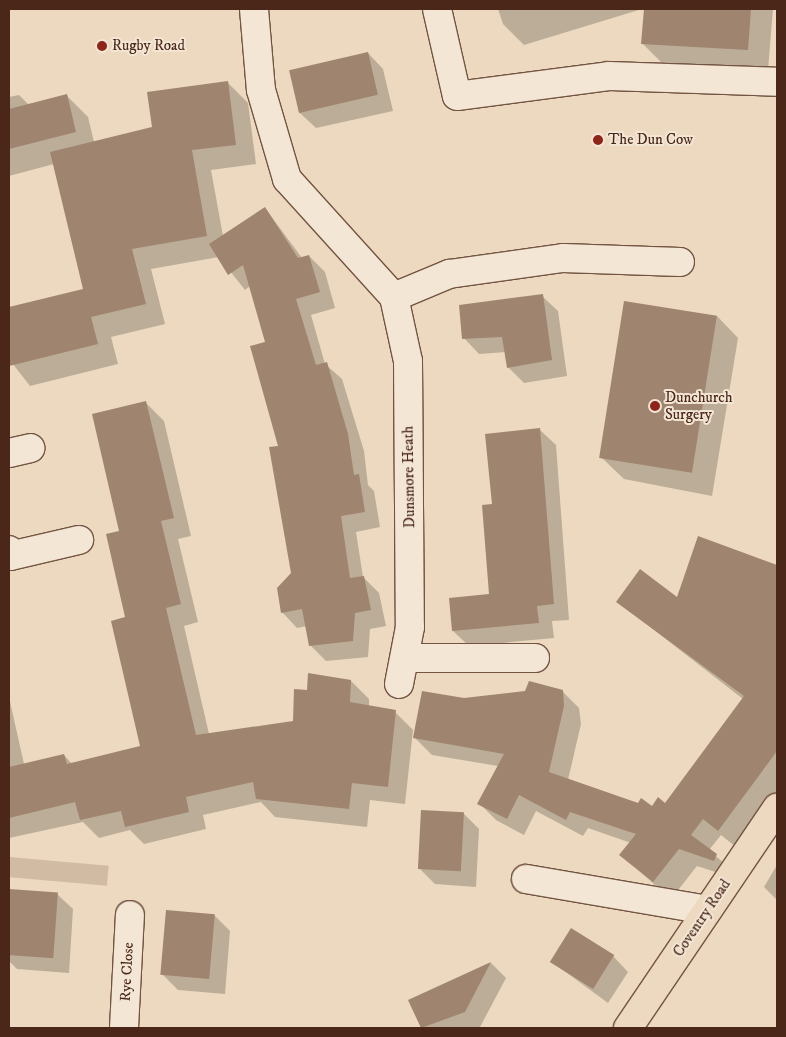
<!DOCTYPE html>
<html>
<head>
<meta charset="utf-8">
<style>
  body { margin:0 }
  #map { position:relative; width:786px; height:1037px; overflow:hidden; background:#ecd9bf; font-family:"IM FELL DW Pica",serif }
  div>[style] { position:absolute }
  .green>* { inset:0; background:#d1bba3; transform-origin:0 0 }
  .shadow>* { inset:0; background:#0003 }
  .building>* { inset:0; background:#9f846f; transform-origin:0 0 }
  .roads { filter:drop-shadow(1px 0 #735442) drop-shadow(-1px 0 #735442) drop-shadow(0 1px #735442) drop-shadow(0 -1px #735442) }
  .minor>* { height:28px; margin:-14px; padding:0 14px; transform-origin:14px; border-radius:14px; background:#f3e6d5 }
  .major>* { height:28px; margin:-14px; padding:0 14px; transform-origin:14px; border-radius:14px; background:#ecd9bf }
  .dots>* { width:14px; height:14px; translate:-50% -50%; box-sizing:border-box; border:2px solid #f3e6d5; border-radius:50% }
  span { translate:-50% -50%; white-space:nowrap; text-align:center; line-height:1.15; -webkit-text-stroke:4px #f3e6d5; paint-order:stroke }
  .poi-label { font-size:15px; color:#4b2719 }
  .left { translate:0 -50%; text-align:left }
  .street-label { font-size:15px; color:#4b2719 }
  .frame { position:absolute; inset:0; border:10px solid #4b2719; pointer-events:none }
</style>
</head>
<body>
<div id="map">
  <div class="green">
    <div style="left:9px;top:857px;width:100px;height:20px;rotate:5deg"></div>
  </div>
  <div class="shadow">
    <div style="clip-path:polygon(498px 9px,642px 9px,524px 45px,503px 24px)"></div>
    <div style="clip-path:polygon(645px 9px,773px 9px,768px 70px,663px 64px,642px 43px)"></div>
    <div style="clip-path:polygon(368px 53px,383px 69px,393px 111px,316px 128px,300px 113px,290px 71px)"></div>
    <div style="clip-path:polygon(228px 83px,248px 103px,256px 164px,211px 170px,223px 236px,265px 208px,302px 258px,309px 256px,325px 272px,335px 308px,311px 315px,325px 364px,342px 379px,364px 451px,368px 485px,374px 491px,380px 527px,356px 532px,363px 577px,379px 593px,386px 626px,370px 629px,368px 657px,326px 661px,310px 645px,307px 626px,297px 628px,282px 612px,292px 573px,267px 343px,250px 286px,245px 290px,219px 257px,151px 269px,165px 324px,111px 337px,118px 364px,30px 386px,9px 359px,9px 308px,85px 290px,54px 164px,9px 176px,9px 97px,19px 95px,29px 105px,66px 95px,88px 117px,94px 142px,153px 128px)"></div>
    <div style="clip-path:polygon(542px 296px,558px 311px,567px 376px,524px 383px,508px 367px,506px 352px,479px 354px,464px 338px)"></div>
    <div style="clip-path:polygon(717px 316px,738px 338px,712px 496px,624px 479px,602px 458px)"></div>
    <div style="clip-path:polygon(146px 403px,164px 421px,191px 536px,178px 539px,198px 622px,184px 626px,209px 734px,294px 722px,308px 691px,351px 681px,369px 699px,369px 707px,395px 712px,413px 730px,405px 804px,370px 800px,367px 827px,275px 817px,261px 802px,203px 815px,206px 829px,144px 844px,130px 830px,99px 838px,83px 822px,9px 838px,9px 697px,24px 764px,64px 755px,72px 764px,142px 747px,120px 532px)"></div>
    <div style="clip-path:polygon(540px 430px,556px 445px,569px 620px,552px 621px,554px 638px,469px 646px,453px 631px,491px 595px)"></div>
    <div style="clip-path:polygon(699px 537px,777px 567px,777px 791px,736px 847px,721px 835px,709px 850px,734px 872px,731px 877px,697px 866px,671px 899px,621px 855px,631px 843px,588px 828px,583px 836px,536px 811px,524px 835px,496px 820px,479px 803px,498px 766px,432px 755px,415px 738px,464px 699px,562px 691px,579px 708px,581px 724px,568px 780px,652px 808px,666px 805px,743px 699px,618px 602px,678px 599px)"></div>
    <div style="clip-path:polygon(463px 813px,479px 829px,476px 887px,435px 884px,419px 868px)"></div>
    <div style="clip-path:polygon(777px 865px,777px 900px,764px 887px)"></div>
    <div style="clip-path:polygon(9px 890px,57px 894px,73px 909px,69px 973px,17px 969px,9px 961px)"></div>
    <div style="clip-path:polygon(214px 915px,230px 931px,225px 994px,178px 990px,162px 974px)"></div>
    <div style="clip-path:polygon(613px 956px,628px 972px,608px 1003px,552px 962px)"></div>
    <div style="clip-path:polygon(491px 963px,506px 978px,480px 1027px,423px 1028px,410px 1000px)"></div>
  </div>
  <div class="building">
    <div style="clip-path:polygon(644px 9px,751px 9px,748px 50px,641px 44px)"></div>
    <div style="left:368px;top:52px;width:44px;height:81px;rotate:77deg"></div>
    <div style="clip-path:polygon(228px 81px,236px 145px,192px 150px,207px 236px,132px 249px,146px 304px,91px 317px,98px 344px,9px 366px,9px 307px,83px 289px,50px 152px,152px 127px,147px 92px)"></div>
    <div style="clip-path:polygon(67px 94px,76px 132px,9px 149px,9px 109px)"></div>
    <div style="clip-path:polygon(265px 207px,298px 258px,309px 255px,320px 292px,296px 299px,316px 365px,327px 362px,348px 434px,354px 475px,359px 474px,365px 512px,341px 516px,350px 578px,364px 576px,371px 610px,355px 613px,353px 641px,309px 646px,302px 609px,281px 613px,277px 588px,291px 573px,269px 447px,278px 446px,250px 346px,265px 342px,243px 265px,228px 275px,209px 244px)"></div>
    <div style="clip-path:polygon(543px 294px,552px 360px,507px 368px,502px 337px,462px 339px,459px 305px)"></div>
    <div style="left:624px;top:301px;width:94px;height:159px;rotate:9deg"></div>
    <div style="clip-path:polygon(146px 401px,174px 518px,161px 521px,181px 604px,166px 608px,196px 735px,293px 721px,294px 689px,307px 690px,308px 673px,351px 680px,350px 702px,396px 710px,388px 787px,352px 783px,349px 809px,256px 799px,253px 782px,186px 797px,189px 812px,125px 827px,121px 811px,80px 820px,75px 802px,9px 818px,9px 767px,64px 754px,67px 764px,140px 746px,111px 621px,125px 617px,106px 534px,119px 531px,92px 414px)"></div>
    <div style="clip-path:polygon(540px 428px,554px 604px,537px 606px,539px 623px,452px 631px,449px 598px,489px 594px,482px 505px,492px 504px,485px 434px)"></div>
    <div style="clip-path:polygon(698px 536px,777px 565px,777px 751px,718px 831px,703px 819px,691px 835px,717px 854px,714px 861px,679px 849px,653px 882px,619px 855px,636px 834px,570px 812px,566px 820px,519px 795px,507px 819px,477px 804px,504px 754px,413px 738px,422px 691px,464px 698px,525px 691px,529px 681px,563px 690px,564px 706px,549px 772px,638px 803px,641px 798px,652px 806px,658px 797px,665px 803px,744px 696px,616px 602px,640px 569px,677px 597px)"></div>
    <div style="left:421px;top:810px;width:43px;height:59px;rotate:3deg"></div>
    <div style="left:9px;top:889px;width:49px;height:66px;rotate:4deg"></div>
    <div style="left:166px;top:910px;width:49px;height:65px;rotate:5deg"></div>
    <div style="left:571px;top:928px;width:51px;height:40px;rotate:32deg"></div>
    <div style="clip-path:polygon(491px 962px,465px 1012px,421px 1028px,408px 1000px)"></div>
  </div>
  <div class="roads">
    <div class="minor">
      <div style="left:254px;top:9px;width:81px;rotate:85.1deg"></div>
      <div style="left:261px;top:90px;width:93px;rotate:73.7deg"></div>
      <div style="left:287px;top:179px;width:159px;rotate:47.8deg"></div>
      <div style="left:394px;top:297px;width:60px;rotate:-22.7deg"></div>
      <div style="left:449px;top:274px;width:115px;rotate:-8deg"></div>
      <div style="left:563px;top:258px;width:117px;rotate:2deg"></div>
      <div style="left:437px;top:9px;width:89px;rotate:77.1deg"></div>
      <div style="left:457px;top:96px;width:153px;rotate:-7.5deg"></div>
      <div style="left:609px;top:76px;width:168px;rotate:2deg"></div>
      <div style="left:394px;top:297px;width:66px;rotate:77.7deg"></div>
      <div style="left:408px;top:361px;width:266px;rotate:89.6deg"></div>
      <div style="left:410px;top:627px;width:58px;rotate:100.9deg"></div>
      <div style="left:9px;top:453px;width:22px;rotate:-13deg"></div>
      <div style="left:9px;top:550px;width:6px;rotate:81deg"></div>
      <div style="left:10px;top:556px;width:71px;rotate:-13.1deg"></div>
      <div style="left:407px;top:658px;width:128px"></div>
      <div style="left:526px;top:879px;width:184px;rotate:9.7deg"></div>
      <div style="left:124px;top:1028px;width:113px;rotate:-87deg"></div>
    </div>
    <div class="major">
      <div style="left:628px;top:1028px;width:266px;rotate:-55.9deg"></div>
    </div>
  </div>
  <div class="dots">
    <div style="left:102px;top:46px;background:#8f2418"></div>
    <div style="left:598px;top:140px;background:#8f2418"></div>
    <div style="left:655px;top:406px;background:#8f2418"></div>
  </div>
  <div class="poi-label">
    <span class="left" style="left:112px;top:46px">Rugby Road</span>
    <span class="left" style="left:608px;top:140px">The Dun Cow</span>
    <span class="left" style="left:665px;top:406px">Dunchurch<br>Surgery</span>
  </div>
  <div class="street-label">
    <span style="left:409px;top:477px;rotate:-91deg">Dunsmore Heath</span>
    <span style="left:702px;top:918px;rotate:-56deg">Coventry Road</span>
    <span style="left:127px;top:972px;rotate:-87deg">Rye Close</span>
  </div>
  <div class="frame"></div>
</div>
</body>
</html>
